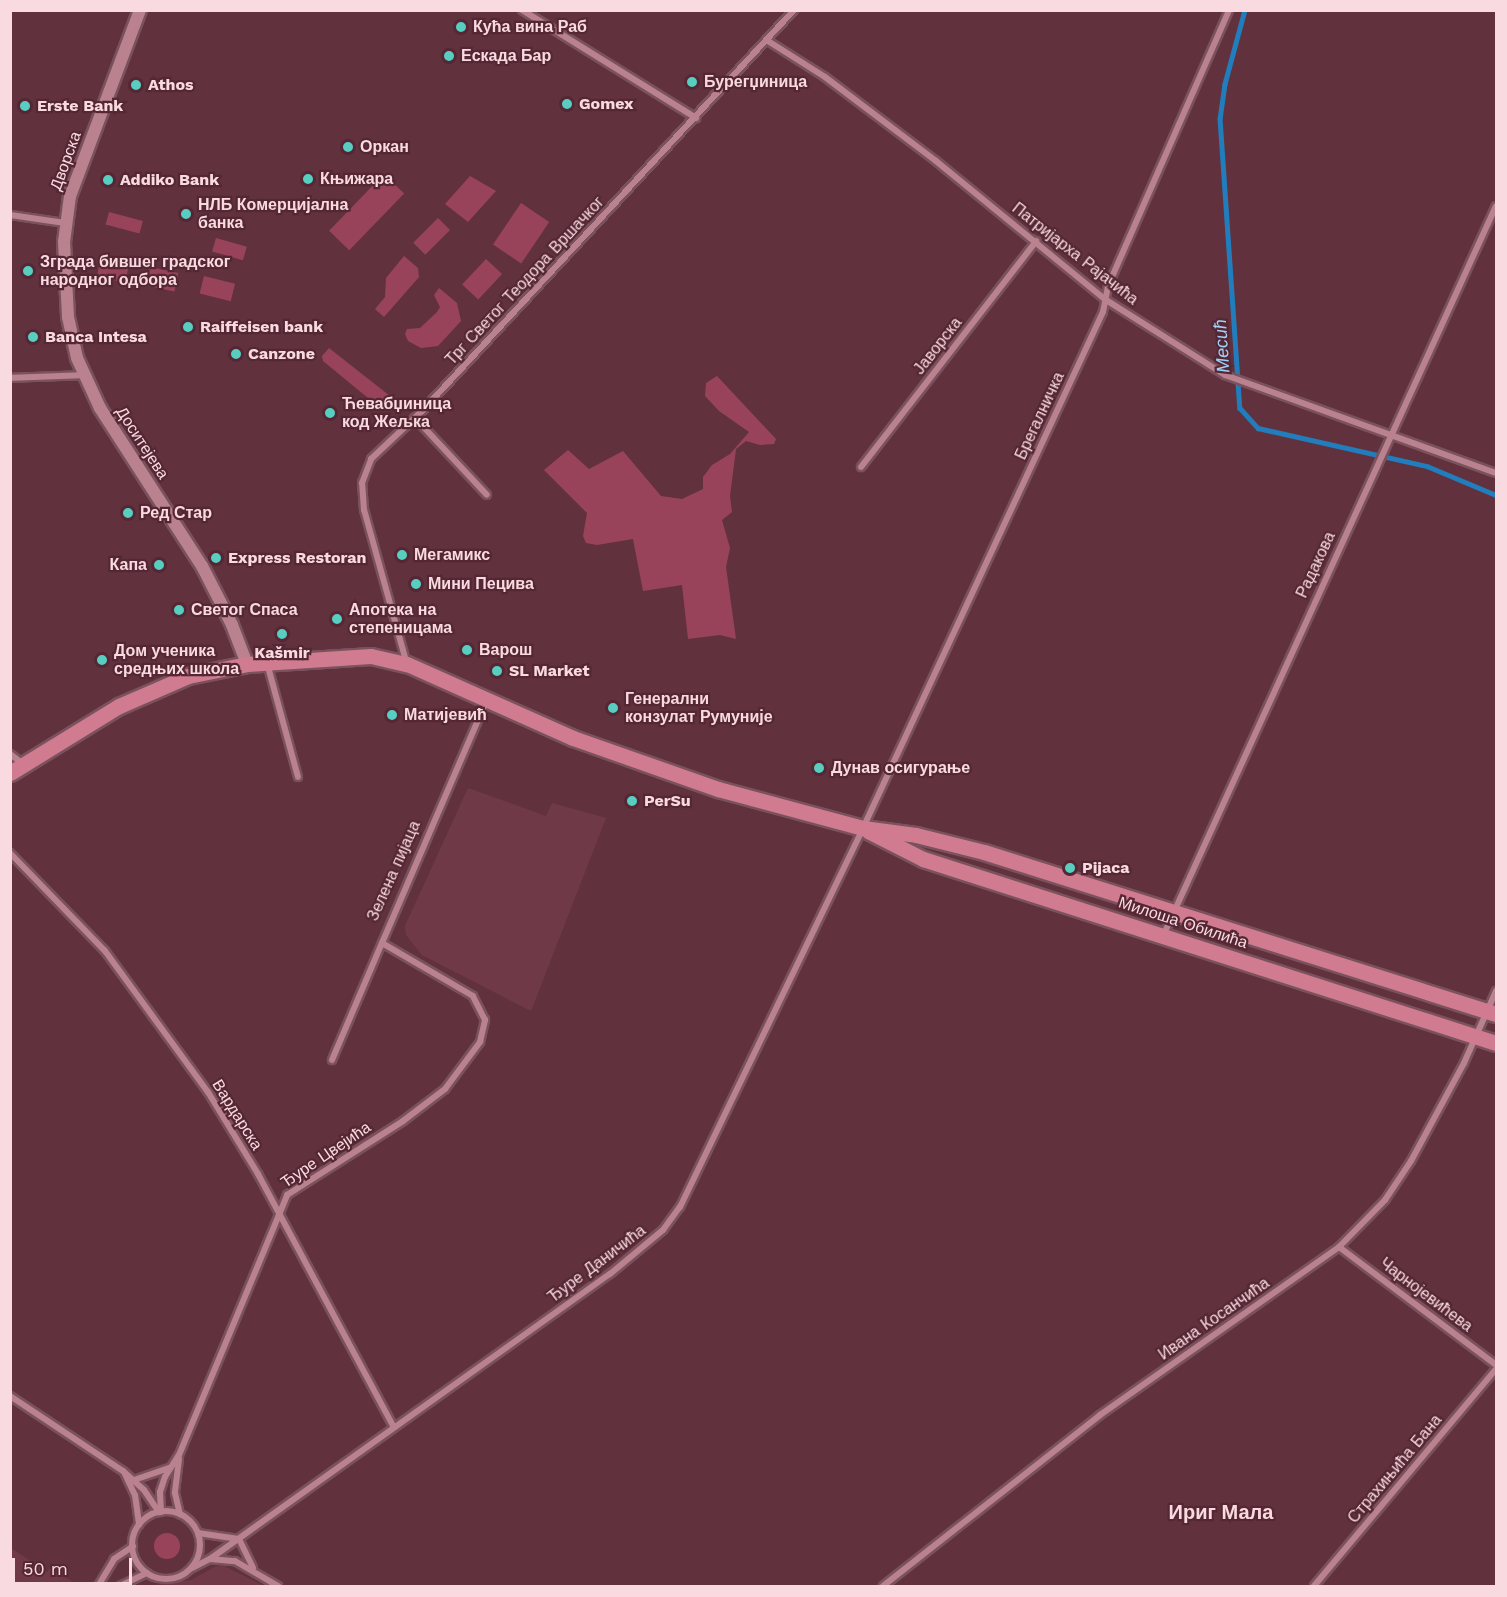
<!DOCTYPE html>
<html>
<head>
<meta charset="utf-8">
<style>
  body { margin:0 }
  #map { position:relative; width:1507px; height:1597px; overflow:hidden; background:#61323e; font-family:"Work Sans",sans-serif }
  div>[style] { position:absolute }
  .built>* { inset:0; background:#703947 }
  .green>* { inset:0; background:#99435b; transform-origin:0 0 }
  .round { border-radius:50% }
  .stream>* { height:4.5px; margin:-2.25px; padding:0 2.25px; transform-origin:2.25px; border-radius:2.25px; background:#227dbd }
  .roads { filter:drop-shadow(2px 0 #7a525d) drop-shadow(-2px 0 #7a525d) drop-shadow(0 2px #7a525d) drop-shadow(0 -2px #7a525d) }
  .minor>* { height:6px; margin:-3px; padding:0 3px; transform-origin:3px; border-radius:3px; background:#b9828e }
  .minor>.ring { margin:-3px; padding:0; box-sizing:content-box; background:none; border:6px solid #b9828e; border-radius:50% }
  .secondary>* { height:12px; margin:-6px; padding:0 6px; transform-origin:6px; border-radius:6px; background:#b9828e }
  .primary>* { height:15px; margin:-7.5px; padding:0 7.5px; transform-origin:7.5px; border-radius:7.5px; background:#d17b90 }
  .dots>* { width:16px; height:16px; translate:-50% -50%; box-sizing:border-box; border:3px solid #552734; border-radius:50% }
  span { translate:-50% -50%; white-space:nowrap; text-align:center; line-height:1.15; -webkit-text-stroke:4.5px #552734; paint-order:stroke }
  .poi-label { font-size:16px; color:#f9dae0; font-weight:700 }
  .left { translate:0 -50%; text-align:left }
  .right { translate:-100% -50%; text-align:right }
  .street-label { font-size:16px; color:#f9dae0 }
  .water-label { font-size:18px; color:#a0d0f8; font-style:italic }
  .quarter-label { font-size:20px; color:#f9dae0; font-weight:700 }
  .frame { position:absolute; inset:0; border:12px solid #f9dae0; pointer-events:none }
  .scale { position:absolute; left:12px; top:1558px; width:120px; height:27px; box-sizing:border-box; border:3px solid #f9dae0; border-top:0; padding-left:8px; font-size:18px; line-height:21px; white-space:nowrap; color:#f9dae0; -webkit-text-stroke:4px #552734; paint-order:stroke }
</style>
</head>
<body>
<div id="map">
  <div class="built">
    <div style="clip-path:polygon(468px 788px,546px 816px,552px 803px,606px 818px,531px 1011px,422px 955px,406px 935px,405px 926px)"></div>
    <div style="clip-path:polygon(11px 1548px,47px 1572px,50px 1568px,80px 1586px,11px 1586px)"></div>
    <div style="clip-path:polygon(220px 1564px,264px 1586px,149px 1586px,191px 1580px)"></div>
  </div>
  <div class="green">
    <div style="left:384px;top:174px;width:28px;height:79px;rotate:44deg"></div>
    <div style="clip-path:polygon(470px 176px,496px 191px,468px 222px,445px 204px)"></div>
    <div style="left:521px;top:203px;width:34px;height:50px;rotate:34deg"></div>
    <div style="left:109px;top:212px;width:35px;height:13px;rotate:15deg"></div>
    <div style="left:438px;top:218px;width:17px;height:35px;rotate:45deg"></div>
    <div style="left:216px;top:238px;width:32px;height:14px;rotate:16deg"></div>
    <div style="clip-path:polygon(404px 256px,418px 268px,419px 277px,384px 317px,375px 309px,385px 297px,386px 278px)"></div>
    <div style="left:101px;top:257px;width:29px;height:20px;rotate:12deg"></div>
    <div style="left:486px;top:259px;width:22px;height:35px;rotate:43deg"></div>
    <div style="left:150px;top:267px;width:29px;height:19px;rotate:12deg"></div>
    <div style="left:204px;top:276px;width:32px;height:18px;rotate:14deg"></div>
    <div style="clip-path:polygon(439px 288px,457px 303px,461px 321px,438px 346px,421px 348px,408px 341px,405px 334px,407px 329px,420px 328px,437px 312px,440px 307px,434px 295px)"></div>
    <div style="clip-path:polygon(329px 348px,390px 396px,391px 400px,379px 407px,323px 361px,322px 356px)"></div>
    <div style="clip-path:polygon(717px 376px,776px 439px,774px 444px,760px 445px,746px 441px,736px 449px,730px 496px,732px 512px,722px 520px,730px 548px,726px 567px,736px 639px,720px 635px,688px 639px,682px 585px,643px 591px,633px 539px,597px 545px,586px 543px,583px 536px,587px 513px,544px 470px,568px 450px,589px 469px,623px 451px,661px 496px,682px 499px,703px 489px,703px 477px,712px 465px,730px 454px,749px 432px,719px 411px,705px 396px,706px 383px)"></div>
    <div class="round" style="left:154px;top:1533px;width:26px;height:26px"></div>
  </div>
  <div class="stream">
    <div style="left:1245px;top:10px;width:77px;rotate:105.1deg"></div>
    <div style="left:1225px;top:84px;width:34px;rotate:98deg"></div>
    <div style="left:1220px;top:118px;width:291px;rotate:86.1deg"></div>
    <div style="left:1240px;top:408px;width:27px;rotate:48deg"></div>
    <div style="left:1258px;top:428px;width:173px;rotate:12.7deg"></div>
    <div style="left:1427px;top:466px;width:75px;rotate:22.8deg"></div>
  </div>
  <div class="roads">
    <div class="minor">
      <div style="left:522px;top:10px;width:205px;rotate:31.8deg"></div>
      <div style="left:768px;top:41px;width:67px;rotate:32.3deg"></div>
      <div style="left:825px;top:77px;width:139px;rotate:37.1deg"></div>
      <div style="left:936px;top:161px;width:220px;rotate:39.3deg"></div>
      <div style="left:1106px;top:300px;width:141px;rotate:32.2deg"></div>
      <div style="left:1225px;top:375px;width:288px;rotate:19.9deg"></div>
      <div style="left:10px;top:215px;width:56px;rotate:8.3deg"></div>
      <div style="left:10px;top:378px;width:74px;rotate:-2.3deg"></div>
      <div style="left:415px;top:418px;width:105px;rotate:46.9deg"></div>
      <div style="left:861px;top:467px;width:286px;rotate:-52.2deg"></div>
      <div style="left:406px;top:661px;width:157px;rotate:-105.5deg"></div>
      <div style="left:364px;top:510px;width:27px;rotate:-94deg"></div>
      <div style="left:362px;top:483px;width:26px;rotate:-69deg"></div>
      <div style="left:371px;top:459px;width:70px;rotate:-43.3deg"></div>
      <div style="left:422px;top:411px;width:547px;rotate:-47.15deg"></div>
      <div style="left:267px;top:663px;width:118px;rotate:74.8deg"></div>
      <div style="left:10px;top:754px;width:15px;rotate:37deg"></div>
      <div style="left:10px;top:853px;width:136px;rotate:45.9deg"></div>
      <div style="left:105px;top:951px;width:175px;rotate:53.9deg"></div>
      <div style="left:208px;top:1092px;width:96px;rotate:58.6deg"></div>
      <div style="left:258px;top:1174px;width:286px;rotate:61.8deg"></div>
      <div style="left:1163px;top:936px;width:802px;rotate:-65.48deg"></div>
      <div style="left:332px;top:1060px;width:127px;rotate:-66.9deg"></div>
      <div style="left:1339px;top:1247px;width:196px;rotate:36.9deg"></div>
      <div style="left:10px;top:1396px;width:136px;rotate:33.6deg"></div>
      <div style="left:123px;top:1471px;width:28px;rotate:42deg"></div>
      <div style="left:144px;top:1490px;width:27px;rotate:56deg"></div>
      <div style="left:179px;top:1459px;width:34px;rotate:97deg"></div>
      <div style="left:175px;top:1493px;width:22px;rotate:77deg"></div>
      <div style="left:125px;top:1474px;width:23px;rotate:65deg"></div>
      <div style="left:135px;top:1495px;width:30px;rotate:82deg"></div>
      <div style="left:134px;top:1480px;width:39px;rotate:-19deg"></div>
      <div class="ring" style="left:132px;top:1511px;width:62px;height:62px"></div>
      <div style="left:161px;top:1512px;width:20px;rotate:-93deg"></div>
      <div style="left:160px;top:1492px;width:16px;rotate:-72deg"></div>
      <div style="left:165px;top:1477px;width:26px;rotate:-58deg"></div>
      <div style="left:179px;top:1455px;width:282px;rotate:-67.4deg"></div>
      <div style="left:287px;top:1195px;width:138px;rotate:-32.5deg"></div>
      <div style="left:403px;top:1121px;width:53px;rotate:-37.3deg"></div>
      <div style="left:445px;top:1089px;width:59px;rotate:-53.3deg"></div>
      <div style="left:480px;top:1042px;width:23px;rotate:-77deg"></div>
      <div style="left:485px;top:1020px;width:27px;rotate:-117deg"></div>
      <div style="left:473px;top:996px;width:105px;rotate:-149.8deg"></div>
      <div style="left:382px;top:943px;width:263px;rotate:-66.7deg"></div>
      <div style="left:198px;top:1533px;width:41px;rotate:8.3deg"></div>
      <div style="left:239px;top:1539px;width:32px;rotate:64deg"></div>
      <div style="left:210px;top:1559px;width:491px;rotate:-35.5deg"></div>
      <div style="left:610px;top:1274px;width:69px;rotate:-39.7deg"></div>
      <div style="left:663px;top:1230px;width:29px;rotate:-54deg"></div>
      <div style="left:680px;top:1207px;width:421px;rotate:-64.2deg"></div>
      <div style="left:863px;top:828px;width:569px;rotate:-65.06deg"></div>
      <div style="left:1103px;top:312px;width:26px;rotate:-79deg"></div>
      <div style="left:1108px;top:286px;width:301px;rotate:-66.3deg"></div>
      <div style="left:192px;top:1568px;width:20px;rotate:-27deg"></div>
      <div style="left:210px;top:1559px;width:25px;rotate:5deg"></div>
      <div style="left:235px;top:1561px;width:50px;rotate:30.2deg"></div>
      <div style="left:98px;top:1586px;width:31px;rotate:-59deg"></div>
      <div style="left:114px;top:1559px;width:23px;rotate:-34deg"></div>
      <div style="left:120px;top:1586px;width:30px;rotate:-26deg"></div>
      <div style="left:883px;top:1586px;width:276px;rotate:-38.2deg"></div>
      <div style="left:1100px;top:1415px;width:292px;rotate:-35.1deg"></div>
      <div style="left:1339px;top:1247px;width:66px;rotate:-45.6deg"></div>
      <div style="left:1385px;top:1200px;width:47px;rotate:-56.3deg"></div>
      <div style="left:1411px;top:1161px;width:111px;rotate:-61.6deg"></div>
      <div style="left:1464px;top:1063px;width:79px;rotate:-66deg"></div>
      <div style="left:1314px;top:1586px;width:283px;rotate:-50deg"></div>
    </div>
    <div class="secondary">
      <div style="left:140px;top:10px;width:199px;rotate:110.6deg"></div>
      <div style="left:70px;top:196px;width:46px;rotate:97.4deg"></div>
      <div style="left:64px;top:242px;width:75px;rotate:86.9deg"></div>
      <div style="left:68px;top:317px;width:42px;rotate:77.6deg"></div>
      <div style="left:77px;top:358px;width:55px;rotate:65.3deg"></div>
      <div style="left:100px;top:408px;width:188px;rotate:57.2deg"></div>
      <div style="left:202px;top:566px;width:66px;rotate:63deg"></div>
      <div style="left:232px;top:625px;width:42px;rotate:69deg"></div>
    </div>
    <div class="primary">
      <div style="left:10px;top:773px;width:128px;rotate:-31.6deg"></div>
      <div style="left:119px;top:706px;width:75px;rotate:-23.5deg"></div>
      <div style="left:188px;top:676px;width:60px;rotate:-11.5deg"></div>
      <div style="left:247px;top:664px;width:124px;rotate:-3.7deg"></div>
      <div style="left:371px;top:656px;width:37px;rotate:13deg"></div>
      <div style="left:407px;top:664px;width:182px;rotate:24deg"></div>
      <div style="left:573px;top:738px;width:154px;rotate:19.4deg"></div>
      <div style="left:718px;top:789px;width:150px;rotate:15.1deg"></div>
      <div style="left:863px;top:828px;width:53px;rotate:7.5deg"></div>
      <div style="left:916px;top:835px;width:70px;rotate:14deg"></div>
      <div style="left:984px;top:852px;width:537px;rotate:17.56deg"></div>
      <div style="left:868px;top:831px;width:62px;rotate:27deg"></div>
      <div style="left:923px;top:859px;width:602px;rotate:17.8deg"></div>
    </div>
  </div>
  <div class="dots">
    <div style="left:461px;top:27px;background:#58cec0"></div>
    <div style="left:449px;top:56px;background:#58cec0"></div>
    <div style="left:692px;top:82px;background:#58cec0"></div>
    <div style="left:136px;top:85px;background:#58cec0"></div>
    <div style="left:567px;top:104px;background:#58cec0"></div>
    <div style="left:25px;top:106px;background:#58cec0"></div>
    <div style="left:348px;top:147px;background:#58cec0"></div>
    <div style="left:308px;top:179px;background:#58cec0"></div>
    <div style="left:108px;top:180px;background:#58cec0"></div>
    <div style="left:186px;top:214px;background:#58cec0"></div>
    <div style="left:28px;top:271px;background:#58cec0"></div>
    <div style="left:188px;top:327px;background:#58cec0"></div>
    <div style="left:33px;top:337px;background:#58cec0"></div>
    <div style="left:236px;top:354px;background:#58cec0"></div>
    <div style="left:330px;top:413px;background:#58cec0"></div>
    <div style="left:128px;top:513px;background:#58cec0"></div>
    <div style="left:402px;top:555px;background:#58cec0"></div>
    <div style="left:216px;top:558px;background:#58cec0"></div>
    <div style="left:159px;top:565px;background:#58cec0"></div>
    <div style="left:416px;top:584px;background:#58cec0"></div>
    <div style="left:179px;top:610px;background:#58cec0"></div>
    <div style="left:337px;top:619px;background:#58cec0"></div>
    <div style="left:282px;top:634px;background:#58cec0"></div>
    <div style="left:467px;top:650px;background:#58cec0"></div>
    <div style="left:102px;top:660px;background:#58cec0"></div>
    <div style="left:497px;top:671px;background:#58cec0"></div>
    <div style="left:613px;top:708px;background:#58cec0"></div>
    <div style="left:392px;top:715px;background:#58cec0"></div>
    <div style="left:819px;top:768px;background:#58cec0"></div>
    <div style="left:632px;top:801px;background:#58cec0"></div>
    <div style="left:1070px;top:868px;background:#58cec0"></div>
  </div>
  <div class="poi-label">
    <span class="left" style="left:473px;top:27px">Кућа вина Раб</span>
    <span class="left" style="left:461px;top:56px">Ескада Бар</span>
    <span class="left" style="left:704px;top:82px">Бурегџиница</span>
    <span class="left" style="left:148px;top:85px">Athos</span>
    <span class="left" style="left:579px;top:104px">Gomex</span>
    <span class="left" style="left:37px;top:106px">Erste Bank</span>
    <span class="left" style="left:360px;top:147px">Оркан</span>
    <span class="left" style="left:320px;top:179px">Књижара</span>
    <span class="left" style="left:120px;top:180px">Addiko Bank</span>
    <span class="left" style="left:198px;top:214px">НЛБ Комерцијална<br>банка</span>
    <span class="left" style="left:40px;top:271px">Зграда бившег градског<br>народног одбора</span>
    <span class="left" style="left:200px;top:327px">Raiffeisen bank</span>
    <span class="left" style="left:45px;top:337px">Banca Intesa</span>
    <span class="left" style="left:248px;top:354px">Canzone</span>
    <span class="left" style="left:342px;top:413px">Ћевабџиница<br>код Жељка</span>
    <span class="left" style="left:140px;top:513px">Ред Стар</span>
    <span class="left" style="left:414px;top:555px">Мегамикс</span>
    <span class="left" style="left:228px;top:558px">Express Restoran</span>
    <span class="right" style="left:147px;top:565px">Капа</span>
    <span class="left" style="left:428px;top:584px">Мини Пецива</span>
    <span class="left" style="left:191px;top:610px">Светог Спаса</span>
    <span class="left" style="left:349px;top:619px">Апотека на<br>степеницама</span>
    <span class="left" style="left:479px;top:650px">Варош</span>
    <span class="left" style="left:114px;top:660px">Дом ученика<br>средњих школа</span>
    <span style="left:282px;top:653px">Kašmir</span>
    <span class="left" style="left:509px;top:671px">SL Market</span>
    <span class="left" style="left:625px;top:708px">Генерални<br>конзулат Румуније</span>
    <span class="left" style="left:404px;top:715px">Матијевић</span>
    <span class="left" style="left:831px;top:768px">Дунав осигурање</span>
    <span class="left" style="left:644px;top:801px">PerSu</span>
    <span class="left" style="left:1082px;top:868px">Pijaca</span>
  </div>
  <div class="street-label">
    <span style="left:66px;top:161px;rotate:-70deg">Дворска</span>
    <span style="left:1075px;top:254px;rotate:38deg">Патријарха Рајачића</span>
    <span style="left:525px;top:281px;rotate:-47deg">Трг Светог Теодора Вршачког</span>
    <span style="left:938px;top:346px;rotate:-52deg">Јаворска</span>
    <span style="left:1040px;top:416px;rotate:-65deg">Брегалничка</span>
    <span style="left:142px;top:443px;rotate:57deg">Доситејева</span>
    <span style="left:1316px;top:565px;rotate:-65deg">Радакова</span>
    <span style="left:394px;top:871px;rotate:-66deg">Зелена пијаца</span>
    <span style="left:1183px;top:923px;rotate:18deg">Милоша Обилића</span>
    <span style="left:237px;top:1115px;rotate:58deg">Вардарска</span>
    <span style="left:326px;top:1155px;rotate:-34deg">Ђуре Цвејића</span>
    <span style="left:597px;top:1264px;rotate:-37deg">Ђуре Даничића</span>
    <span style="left:1426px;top:1295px;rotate:37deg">Чарнојевићева</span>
    <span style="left:1214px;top:1319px;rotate:-35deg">Ивана Косанчића</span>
    <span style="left:1395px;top:1469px;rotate:-50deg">Страхињића Бана</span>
  </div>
  <div class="water-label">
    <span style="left:1222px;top:346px;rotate:-94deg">Месић</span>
  </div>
  <div class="quarter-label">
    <span style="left:1221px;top:1512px">Ириг Мала</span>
  </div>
  <div class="frame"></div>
  <div class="scale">50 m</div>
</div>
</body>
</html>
